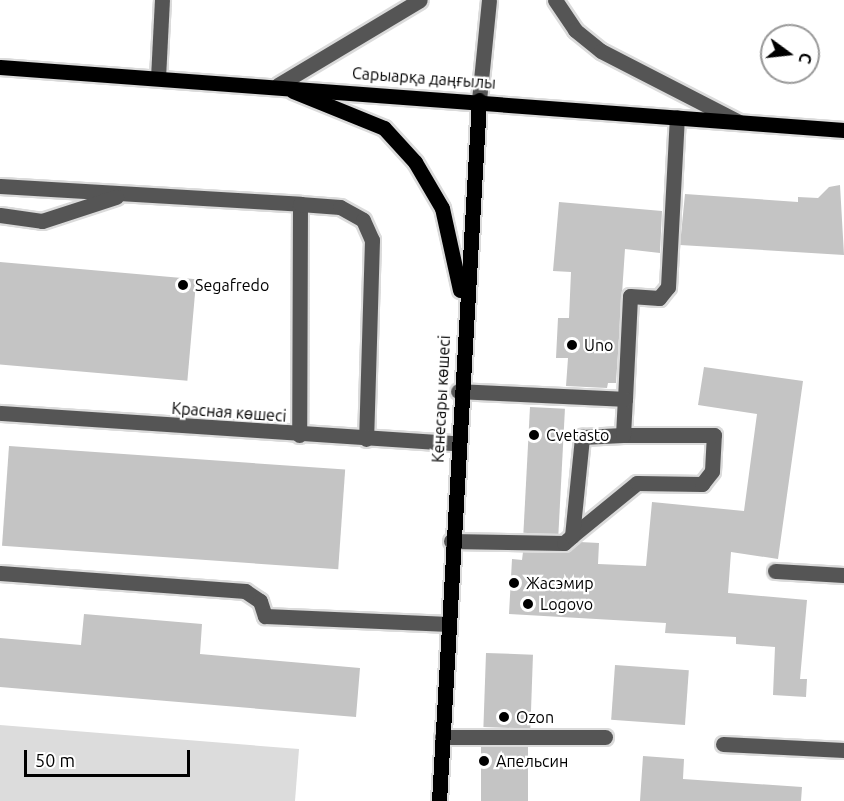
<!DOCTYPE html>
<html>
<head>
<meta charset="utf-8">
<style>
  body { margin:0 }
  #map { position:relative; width:844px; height:801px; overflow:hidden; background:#fff; font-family:Ubuntu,sans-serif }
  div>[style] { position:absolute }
  .green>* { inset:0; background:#dcdcdc }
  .building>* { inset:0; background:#c4c4c4; transform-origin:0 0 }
  .roads { filter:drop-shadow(2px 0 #dbdbdb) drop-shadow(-2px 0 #dbdbdb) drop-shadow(0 2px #dbdbdb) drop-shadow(0 -2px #dbdbdb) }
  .minor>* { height:15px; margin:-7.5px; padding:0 7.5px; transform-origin:7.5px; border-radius:7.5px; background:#555 }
  .major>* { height:15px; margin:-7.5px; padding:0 7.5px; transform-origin:7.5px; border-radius:7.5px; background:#000 }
  .dots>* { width:16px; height:16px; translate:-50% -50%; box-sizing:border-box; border:3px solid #fff; border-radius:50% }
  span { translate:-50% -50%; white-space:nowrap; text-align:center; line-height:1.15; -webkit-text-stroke:4.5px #fff; paint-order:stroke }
  .street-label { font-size:16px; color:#000 }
  .poi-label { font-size:16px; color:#000 }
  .left { translate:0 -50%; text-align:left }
  .north { position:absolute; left:760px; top:24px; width:60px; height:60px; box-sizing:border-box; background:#fff; border:2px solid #999; border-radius:50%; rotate:105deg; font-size:16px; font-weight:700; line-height:24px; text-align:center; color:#000 }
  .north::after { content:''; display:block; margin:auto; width:21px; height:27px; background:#000; clip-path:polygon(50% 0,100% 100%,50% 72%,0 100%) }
  .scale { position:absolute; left:24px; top:750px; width:166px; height:27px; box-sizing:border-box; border:3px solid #000; border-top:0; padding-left:8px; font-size:18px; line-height:21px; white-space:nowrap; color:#000; -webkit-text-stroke:4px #fff; paint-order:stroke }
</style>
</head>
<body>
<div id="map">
  <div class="green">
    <div style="clip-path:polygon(0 725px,299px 749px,295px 801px,0 801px)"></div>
  </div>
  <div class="building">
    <div style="clip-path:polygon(840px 185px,844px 255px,680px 245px,685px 194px,798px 202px,798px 197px,818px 198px,829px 187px)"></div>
    <div style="clip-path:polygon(559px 202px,662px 211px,660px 253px,625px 249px,616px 383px,608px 383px,607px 388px,566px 386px,568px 358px,556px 358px,558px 318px,569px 318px,571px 272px,553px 271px)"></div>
    <div style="left:0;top:262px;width:197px;height:102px;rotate:5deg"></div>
    <div style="clip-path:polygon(704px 367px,803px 381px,778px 559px,731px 552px,728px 593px,807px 600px,800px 679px,807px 679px,806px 697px,773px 695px,775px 647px,736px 644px,736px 637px,665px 633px,666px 623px,509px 614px,512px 559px,522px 560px,523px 552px,564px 553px,580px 542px,599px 543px,598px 564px,646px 566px,652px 502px,744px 511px,757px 414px,698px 405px)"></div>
    <div style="left:530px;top:407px;width:35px;height:126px;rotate:3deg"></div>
    <div style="left:9px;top:446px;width:337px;height:100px;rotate:4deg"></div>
    <div style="clip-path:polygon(84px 614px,202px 624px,200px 654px,360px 668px,356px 717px,0 687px,0 638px,81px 645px)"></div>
    <div style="left:486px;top:653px;width:47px;height:74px;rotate:2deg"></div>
    <div style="left:615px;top:665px;width:74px;height:55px;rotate:4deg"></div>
    <div style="left:481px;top:747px;width:47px;height:54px"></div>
    <div style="clip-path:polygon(643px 756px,684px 759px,683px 779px,802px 787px,801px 801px,640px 801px)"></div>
  </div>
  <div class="roads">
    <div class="minor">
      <div style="left:555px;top:0;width:36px;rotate:56deg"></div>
      <div style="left:575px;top:30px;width:33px;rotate:39deg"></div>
      <div style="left:601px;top:51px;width:155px;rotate:27.2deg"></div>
      <div style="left:158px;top:78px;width:78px;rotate:-87.1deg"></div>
      <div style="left:278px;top:85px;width:165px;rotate:-30.9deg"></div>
      <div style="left:479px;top:100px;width:100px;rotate:-84.3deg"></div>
      <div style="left:0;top:186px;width:301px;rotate:3.4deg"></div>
      <div style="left:300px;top:204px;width:231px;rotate:90.2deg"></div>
      <div style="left:300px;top:204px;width:40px;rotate:4.3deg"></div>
      <div style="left:340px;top:207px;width:26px;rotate:29deg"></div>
      <div style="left:363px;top:220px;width:22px;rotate:66deg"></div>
      <div style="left:372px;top:240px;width:199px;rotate:91.7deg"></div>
      <div style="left:0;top:215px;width:42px;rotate:8.1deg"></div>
      <div style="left:42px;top:221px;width:78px;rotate:-18deg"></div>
      <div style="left:625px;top:399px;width:103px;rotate:-87.2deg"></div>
      <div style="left:630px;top:296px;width:29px;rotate:4deg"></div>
      <div style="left:659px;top:298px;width:14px;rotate:-51deg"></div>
      <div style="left:668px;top:287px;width:170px;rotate:-87deg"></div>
      <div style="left:0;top:413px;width:457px;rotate:3.8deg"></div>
      <div style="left:572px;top:536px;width:84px;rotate:-39.2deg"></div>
      <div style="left:637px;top:483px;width:65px;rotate:0.9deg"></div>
      <div style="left:702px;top:484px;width:16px;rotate:-52deg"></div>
      <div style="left:712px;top:471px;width:36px;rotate:-87deg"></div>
      <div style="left:714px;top:435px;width:91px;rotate:180deg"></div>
      <div style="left:451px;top:541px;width:113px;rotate:1deg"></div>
      <div style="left:564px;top:543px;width:11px;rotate:-41deg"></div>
      <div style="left:572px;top:536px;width:100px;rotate:-84.2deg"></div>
      <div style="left:582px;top:437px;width:41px;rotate:-2.8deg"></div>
      <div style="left:623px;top:435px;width:36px;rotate:-87deg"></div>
      <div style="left:625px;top:399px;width:167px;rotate:-177.3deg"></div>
      <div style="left:775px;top:571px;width:69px;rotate:3.3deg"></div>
      <div style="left:0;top:573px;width:246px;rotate:4.2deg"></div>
      <div style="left:245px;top:591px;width:18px;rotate:34deg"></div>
      <div style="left:260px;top:601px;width:16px;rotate:72deg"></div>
      <div style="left:265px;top:616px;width:184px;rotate:2.5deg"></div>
      <div style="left:442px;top:737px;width:163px"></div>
      <div style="left:723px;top:744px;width:121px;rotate:2.8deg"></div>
    </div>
    <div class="major">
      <div style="left:0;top:67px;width:846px;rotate:4.27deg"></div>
      <div style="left:293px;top:91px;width:98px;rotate:22.1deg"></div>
      <div style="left:384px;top:128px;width:46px;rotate:47.6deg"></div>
      <div style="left:415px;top:162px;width:53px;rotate:59.6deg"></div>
      <div style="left:442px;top:208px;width:84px;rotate:77.6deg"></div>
      <div style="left:439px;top:801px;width:702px;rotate:-86.73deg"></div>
    </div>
  </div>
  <div class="dots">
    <div style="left:183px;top:285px;background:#000"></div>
    <div style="left:572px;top:345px;background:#000"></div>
    <div style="left:534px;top:435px;background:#000"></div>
    <div style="left:514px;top:583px;background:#000"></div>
    <div style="left:528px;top:604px;background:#000"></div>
    <div style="left:504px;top:717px;background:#000"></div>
    <div style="left:484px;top:761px;background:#000"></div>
  </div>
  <div class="street-label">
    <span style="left:424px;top:78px;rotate:4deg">Сарыарқа даңғылы</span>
    <span style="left:441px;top:399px;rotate:-87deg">Кенесары көшесі</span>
    <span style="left:229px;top:412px;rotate:4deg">Красная көшесі</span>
  </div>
  <div class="poi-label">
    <span class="left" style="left:195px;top:285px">Segafredo</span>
    <span class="left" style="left:584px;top:345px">Uno</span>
    <span class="left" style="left:546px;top:435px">Cvetasto</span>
    <span class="left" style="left:526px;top:583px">Жасэмир</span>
    <span class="left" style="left:540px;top:604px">Logovo</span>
    <span class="left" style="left:516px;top:717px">Ozon</span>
    <span class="left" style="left:496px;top:761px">Апельсин</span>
  </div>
  <div class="north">С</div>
  <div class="scale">50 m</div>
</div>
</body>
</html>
